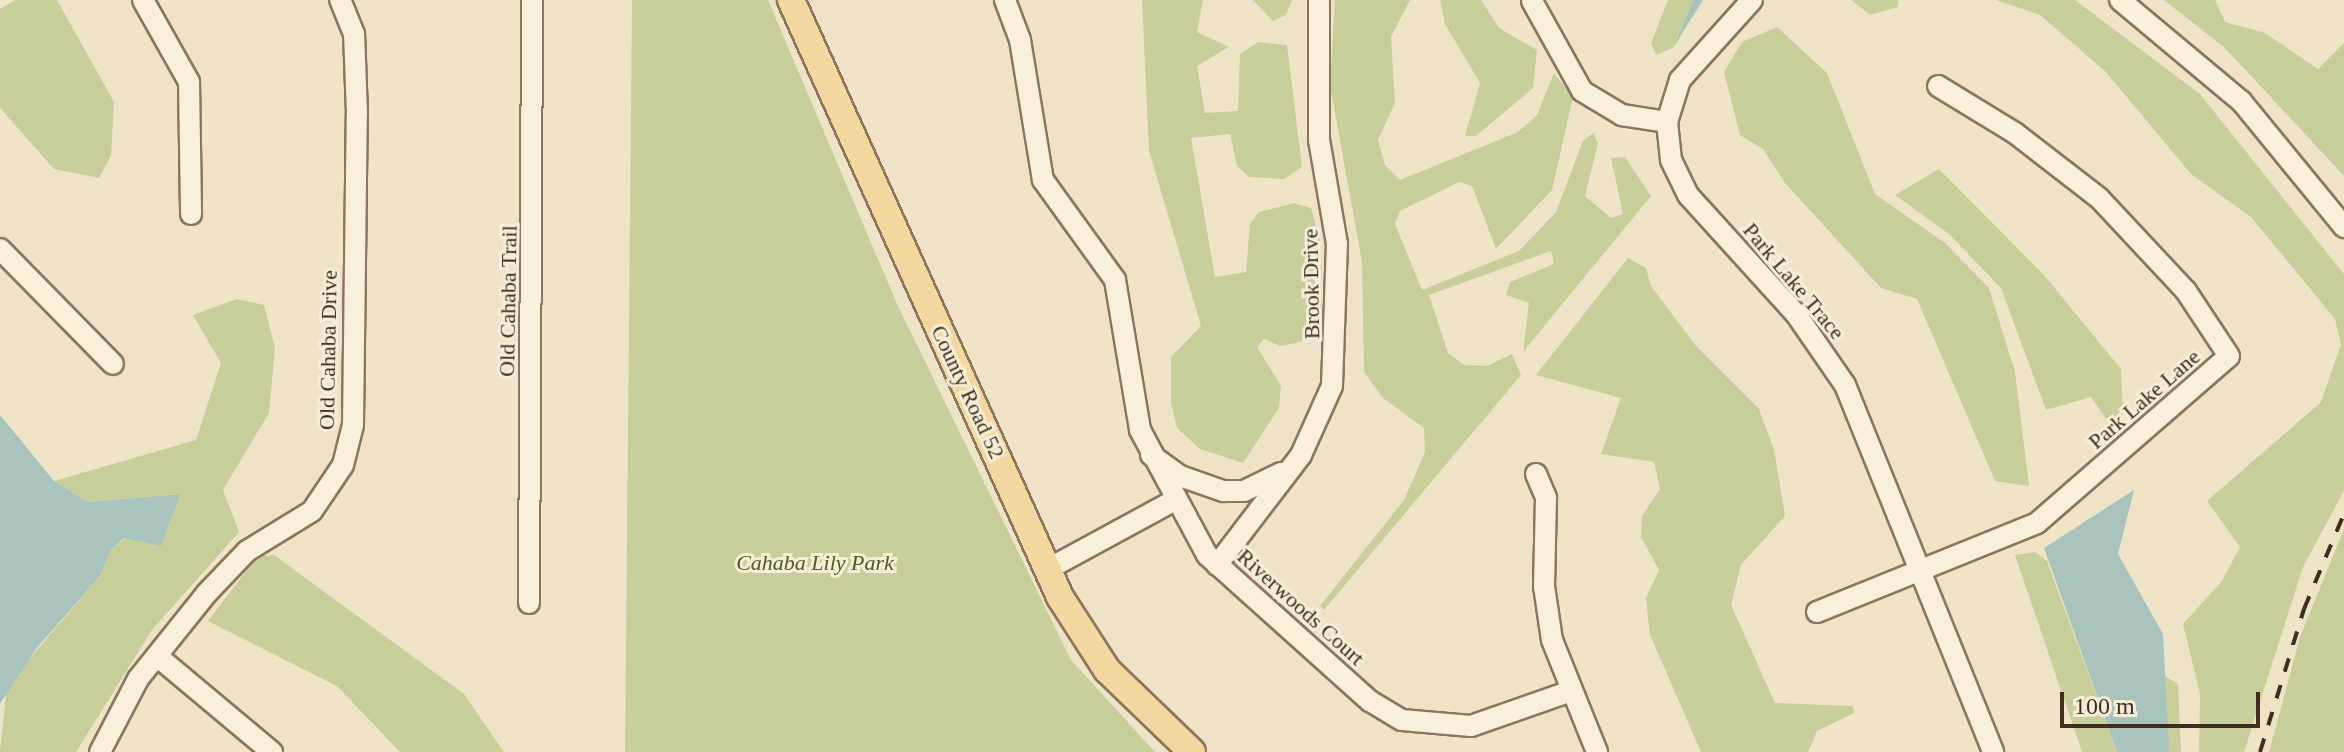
<!DOCTYPE html>
<html>
<head>
<meta charset="utf-8">
<style>
  body { margin:0 }
  #map { position:relative; width:2344px; height:752px; overflow:hidden; background:#f0e4c8; font-family:Georgia,serif }
  div>[style] { position:absolute }
  .green>* { inset:0; background:#c9cf9b }
  .water>* { inset:0; background:#a9c4bc }
  .roads { filter:drop-shadow(2px 0 #8d765c) drop-shadow(-2px 0 #8d765c) drop-shadow(0 2px #8d765c) drop-shadow(0 -2px #8d765c) }
  .minor>* { height:20px; margin:-10px; padding:0 10px; transform-origin:10px; border-radius:10px; background:#faf1dc }
  .major>* { height:26px; margin:-13px; padding:0 13px; transform-origin:13px; border-radius:13px; background:#f3d9a0 }
  .rail>* { height:4px; margin-top:-2px; transform-origin:0; background:repeating-linear-gradient(90deg,#3d2e20 0 14px,transparent 0 28px) }
  span { translate:-50% -50%; white-space:nowrap; text-align:center; line-height:1.15; -webkit-text-stroke:6px #f7eed8; paint-order:stroke }
  .street-label { font-size:22px; color:#3d2e20 }
  .park-label { font-size:22px; color:#4d5a26; font-style:italic }
  .scale { position:absolute; left:2060px; top:692px; width:200px; height:36px; box-sizing:border-box; border:4px solid #3d2e20; border-top:0; padding-left:10px; font-size:24px; line-height:28px; white-space:nowrap; color:#3d2e20; -webkit-text-stroke:6px #f7eed8; paint-order:stroke }
</style>
</head>
<body>
<div id="map">
  <div class="green">
    <div style="clip-path:polygon(15px 0,57px 0,114px 102px,111px 156px,99px 178px,54px 169px,0 108px,0 9px)"></div>
    <div style="clip-path:polygon(632px 0,768px 0,897px 304px,1071px 660px,1155px 752px,625px 752px)"></div>
    <div style="clip-path:polygon(1142px 0,1203px 0,1197px 32px,1229px 47px,1197px 66px,1205px 113px,1238px 111px,1240px 54px,1258px 42px,1287px 45px,1302px 167px,1284px 179px,1249px 177px,1237px 166px,1230px 134px,1191px 138px,1215px 277px,1246px 272px,1250px 224px,1259px 212px,1294px 203px,1311px 208px,1321px 244px,1322px 304px,1305px 341px,1280px 346px,1264px 339px,1257px 347px,1281px 386px,1279px 408px,1243px 463px,1200px 449px,1177px 428px,1171px 402px,1171px 357px,1201px 326px,1149px 151px)"></div>
    <div style="clip-path:polygon(1253px 0,1292px 0,1286px 15px,1273px 21px)"></div>
    <div style="clip-path:polygon(1335px 0,1410px 0,1391px 37px,1395px 103px,1378px 140px,1385px 165px,1400px 180px,1518px 132px,1537px 115px,1554px 73px,1573px 97px,1552px 190px,1496px 249px,1472px 186px,1459px 182px,1400px 211px,1395px 224px,1422px 290px,1519px 251px,1556px 212px,1583px 141px,1593px 133px,1598px 143px,1585px 196px,1611px 218px,1623px 214px,1611px 158px,1625px 157px,1651px 196px,1523px 352px,1529px 303px,1506px 295px,1510px 282px,1554px 264px,1551px 251px,1429px 295px,1448px 353px,1464px 365px,1487px 366px,1512px 354px,1521px 375px,1324px 610px,1320px 606px,1404px 500px,1425px 452px,1424px 428px,1383px 398px,1364px 372px,1362px 262px,1330px 85px)"></div>
    <div style="clip-path:polygon(1440px 0,1481px 0,1499px 28px,1537px 50px,1533px 88px,1476px 136px,1465px 136px,1480px 83px,1445px 24px)"></div>
    <div style="clip-path:polygon(1668px 0,1693px 0,1673px 48px,1656px 55px,1651px 43px)"></div>
    <div style="clip-path:polygon(1851px 0,1898px 0,1898px 7px,1870px 15px)"></div>
    <div style="clip-path:polygon(1996px 0,2075px 0,2200px 94px,2344px 274px,2344px 491px,2303px 567px,2244px 752px,2199px 752px,2200px 694px,2183px 624px,2222px 581px,2240px 547px,2207px 501px,2321px 402px,2341px 344px,2335px 319px,2251px 217px,2191px 174px,2105px 71px,2040px 15px)"></div>
    <div style="clip-path:polygon(2164px 0,2215px 0,2225px 22px,2265px 33px,2318px 69px,2344px 43px,2344px 176px,2225px 48px)"></div>
    <div style="clip-path:polygon(1777px 27px,1827px 73px,1875px 194px,1945px 243px,1989px 288px,2015px 372px,2029px 486px,1995px 481px,1917px 299px,1881px 288px,1785px 183px,1763px 149px,1740px 135px,1724px 72px,1742px 42px)"></div>
    <div style="clip-path:polygon(1939px 169px,2044px 275px,2121px 369px,2123px 417px,2106px 419px,2091px 397px,2046px 410px,2001px 288px,1949px 234px,1895px 195px)"></div>
    <div style="clip-path:polygon(1628px 258px,1646px 268px,1651px 286px,1696px 346px,1759px 409px,1774px 450px,1785px 516px,1741px 565px,1731px 605px,1775px 703px,1853px 706px,1854px 713px,1817px 731px,1808px 752px,1701px 752px,1650px 635px,1646px 598px,1659px 570px,1641px 537px,1642px 516px,1660px 489px,1654px 462px,1601px 454px,1621px 398px,1536px 375px)"></div>
    <div style="clip-path:polygon(237px 299px,264px 305px,275px 348px,269px 413px,223px 490px,239px 532px,152px 630px,76px 752px,0 752px,7px 685px,101px 575px,111px 550px,179px 494px,88px 502px,54px 481px,196px 440px,221px 363px,193px 315px)"></div>
    <div style="clip-path:polygon(2344px 529px,2344px 752px,2269px 752px,2300px 637px)"></div>
    <div style="clip-path:polygon(2035px 552px,2047px 561px,2117px 752px,2082px 752px,2015px 555px)"></div>
    <div style="clip-path:polygon(274px 555px,464px 694px,504px 752px,400px 752px,337px 686px,208px 621px,258px 556px)"></div>
    <div style="clip-path:polygon(2160px 673px,2178px 684px,2181px 752px,2169px 752px)"></div>
  </div>
  <div class="water">
    <div style="clip-path:polygon(1693px 0,1703px 0,1673px 48px)"></div>
    <div style="clip-path:polygon(0 415px,54px 481px,88px 502px,180px 494px,161px 546px,124px 538px,111px 550px,101px 575px,36px 649px,0 704px)"></div>
    <div style="clip-path:polygon(2134px 490px,2118px 554px,2163px 634px,2169px 752px,2117px 752px,2044px 548px)"></div>
  </div>
  <div class="roads">
    <div class="minor">
      <div style="left:143px;top:0;width:94px;rotate:60.7deg"></div>
      <div style="left:189px;top:82px;width:132px;rotate:89.1deg"></div>
      <div style="left:1005px;top:0;width:43px;rotate:69.4deg"></div>
      <div style="left:1020px;top:40px;width:142px;rotate:80.7deg"></div>
      <div style="left:1043px;top:180px;width:123px;rotate:54.2deg"></div>
      <div style="left:1115px;top:280px;width:152px;rotate:80.5deg"></div>
      <div style="left:1140px;top:430px;width:142px;rotate:61.8deg"></div>
      <div style="left:1207px;top:555px;width:219px;rotate:41.9deg"></div>
      <div style="left:1370px;top:701px;width:37px;rotate:31deg"></div>
      <div style="left:1402px;top:720px;width:69px;rotate:5deg"></div>
      <div style="left:1471px;top:726px;width:103px;rotate:-19.3deg"></div>
      <div style="left:1752px;top:0;width:108px;rotate:132deg"></div>
      <div style="left:1680px;top:80px;width:44px;rotate:107.2deg"></div>
      <div style="left:1667px;top:122px;width:38px;rotate:84deg"></div>
      <div style="left:1671px;top:160px;width:39px;rotate:64deg"></div>
      <div style="left:1688px;top:195px;width:161px;rotate:47.8deg"></div>
      <div style="left:1796px;top:314px;width:86px;rotate:55.4deg"></div>
      <div style="left:1845px;top:385px;width:396px;rotate:68deg"></div>
      <div style="left:2120px;top:0;width:158px;rotate:39.9deg"></div>
      <div style="left:2241px;top:101px;width:163px;rotate:50.7deg"></div>
      <div style="left:1532px;top:1px;width:103px;rotate:60.9deg"></div>
      <div style="left:1582px;top:91px;width:47px;rotate:31deg"></div>
      <div style="left:1622px;top:115px;width:46px;rotate:8.8deg"></div>
      <div style="left:0;top:249px;width:161px;rotate:45.5deg"></div>
      <div style="left:1151px;top:455px;width:36px;rotate:36deg"></div>
      <div style="left:1180px;top:476px;width:46px;rotate:19.2deg"></div>
      <div style="left:1223px;top:491px;width:21px"></div>
      <div style="left:1244px;top:491px;width:41px;rotate:-25.9deg"></div>
      <div style="left:1536px;top:474px;width:26px;rotate:67deg"></div>
      <div style="left:1546px;top:498px;width:88px;rotate:91.3deg"></div>
      <div style="left:1544px;top:586px;width:55px;rotate:81.6deg"></div>
      <div style="left:1552px;top:640px;width:121px;rotate:68.1deg"></div>
      <div style="left:1217px;top:565px;width:138px;rotate:-52.6deg"></div>
      <div style="left:1301px;top:455px;width:76px;rotate:-65.8deg"></div>
      <div style="left:1332px;top:386px;width:142px;rotate:-88deg"></div>
      <div style="left:1337px;top:244px;width:106px;rotate:-99.8deg"></div>
      <div style="left:1319px;top:140px;width:140px;rotate:-90deg"></div>
      <div style="left:1048px;top:569px;width:142px;rotate:-28.5deg"></div>
      <div style="left:529px;top:603px;width:603px;rotate:-89.71deg"></div>
      <div style="left:1817px;top:612px;width:237px;rotate:-22deg"></div>
      <div style="left:2037px;top:523px;width:254px;rotate:-41deg"></div>
      <div style="left:2229px;top:356px;width:78px;rotate:-123.5deg"></div>
      <div style="left:2186px;top:291px;width:127px;rotate:-133.1deg"></div>
      <div style="left:2099px;top:198px;width:106px;rotate:-142.3deg"></div>
      <div style="left:2015px;top:133px;width:90px;rotate:-148.6deg"></div>
      <div style="left:157px;top:656px;width:150px;rotate:39.9deg"></div>
      <div style="left:100px;top:752px;width:82px;rotate:-62.5deg"></div>
      <div style="left:138px;top:679px;width:109px;rotate:-51.3deg"></div>
      <div style="left:206px;top:594px;width:59px;rotate:-46.4deg"></div>
      <div style="left:247px;top:551px;width:76px;rotate:-31.6deg"></div>
      <div style="left:312px;top:511px;width:55px;rotate:-56deg"></div>
      <div style="left:343px;top:465px;width:41px;rotate:-76deg"></div>
      <div style="left:353px;top:425px;width:311px;rotate:-89.3deg"></div>
      <div style="left:357px;top:114px;width:80px;rotate:-92.1deg"></div>
      <div style="left:354px;top:34px;width:37px;rotate:-112deg"></div>
    </div>
    <div class="major">
      <div style="left:791px;top:0;width:655px;rotate:65.74deg"></div>
      <div style="left:1060px;top:597px;width:87px;rotate:57.2deg"></div>
      <div style="left:1107px;top:670px;width:118px;rotate:44deg"></div>
    </div>
  </div>
  <div class="rail">
    <div style="left:2260px;top:752px;width:150px;rotate:-72.9deg"></div>
    <div style="left:2304px;top:609px;width:103px;rotate:-67.2deg"></div>
  </div>
  <div class="street-label">
    <span style="left:1794px;top:281px;rotate:50deg">Park Lake Trace</span>
    <span style="left:1311px;top:284px;rotate:-91deg">Brook Drive</span>
    <span style="left:508px;top:301px;rotate:-89deg">Old Cahaba Trail</span>
    <span style="left:328px;top:350px;rotate:-89deg">Old Cahaba Drive</span>
    <span style="left:968px;top:392px;rotate:65deg">County Road 52</span>
    <span style="left:2144px;top:399px;rotate:-41deg">Park Lake Lane</span>
    <span style="left:1301px;top:607px;rotate:42deg">Riverwoods Court</span>
  </div>
  <div class="park-label">
    <span style="left:815px;top:563px">Cahaba Lily Park</span>
  </div>
  <div class="scale">100 m</div>
</div>
</body>
</html>
